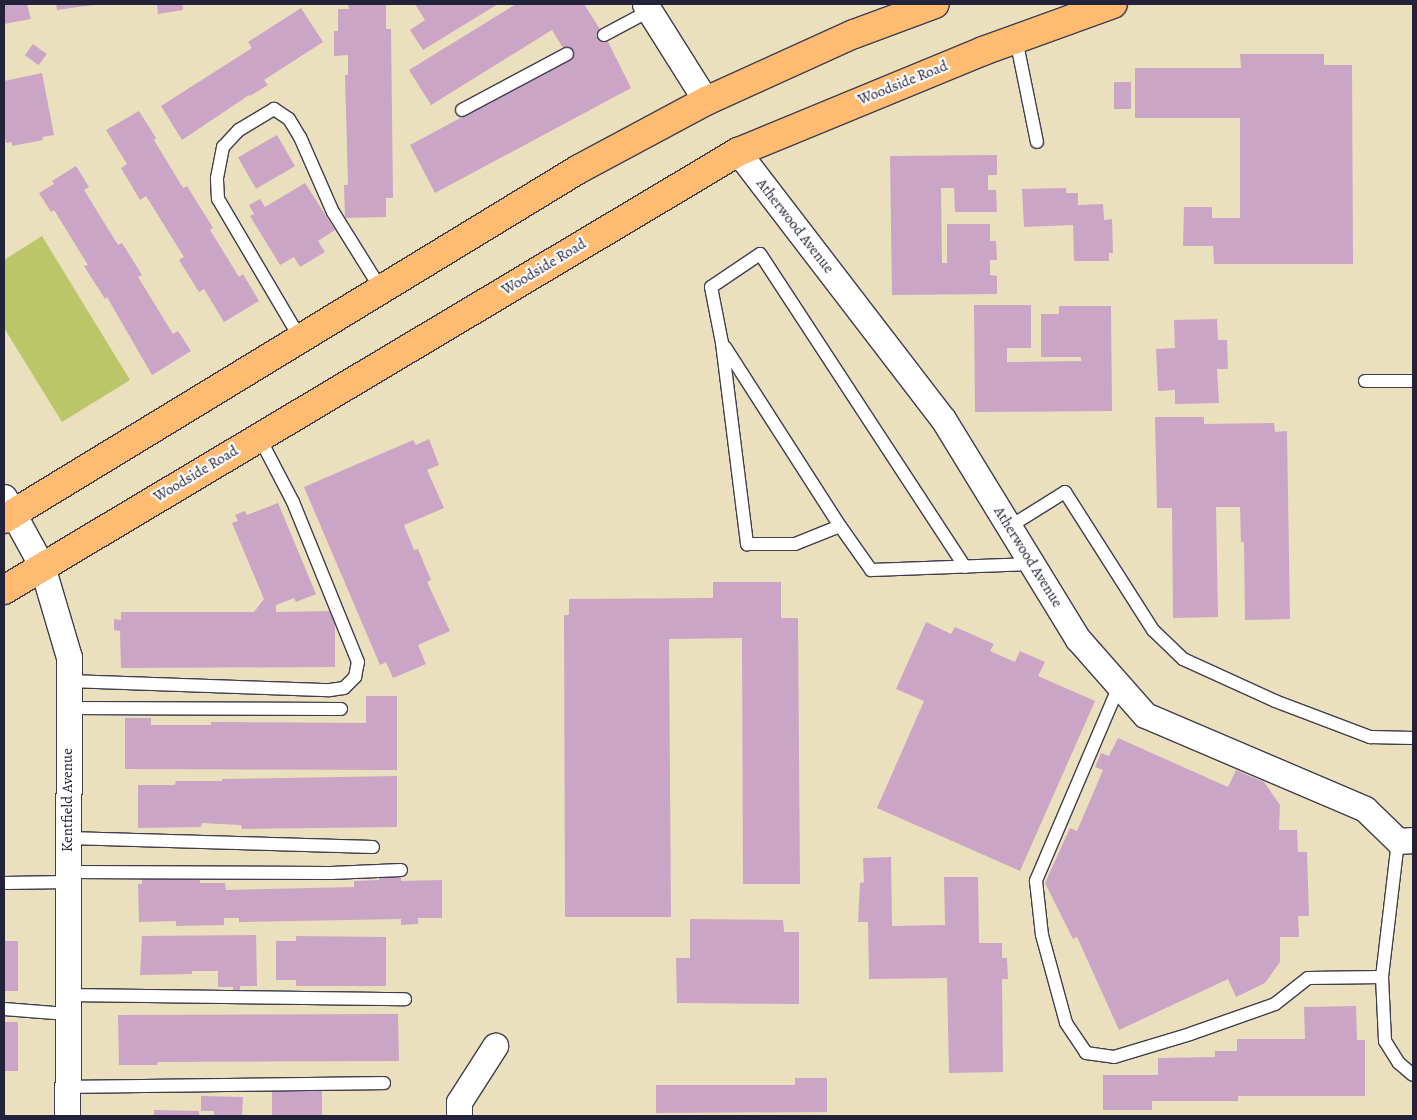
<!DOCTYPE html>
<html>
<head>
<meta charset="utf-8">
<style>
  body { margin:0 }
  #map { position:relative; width:1417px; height:1120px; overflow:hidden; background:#ebe0bd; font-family:Alegreya,serif }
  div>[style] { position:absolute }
  .green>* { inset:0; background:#bac668 }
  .building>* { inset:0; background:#caa5c5; transform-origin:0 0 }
  .roads { filter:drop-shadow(1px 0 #403e4e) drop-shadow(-1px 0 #403e4e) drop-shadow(0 1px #403e4e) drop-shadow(0 -1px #403e4e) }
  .service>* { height:12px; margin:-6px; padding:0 6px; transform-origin:6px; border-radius:6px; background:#fff }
  .minor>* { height:25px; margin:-12.5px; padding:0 12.5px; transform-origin:12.5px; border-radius:12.5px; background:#fff }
  .primary>* { height:28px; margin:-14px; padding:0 14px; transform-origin:14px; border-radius:14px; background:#febb71 }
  span { translate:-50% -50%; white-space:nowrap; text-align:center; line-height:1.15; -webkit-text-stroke:4.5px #fff; paint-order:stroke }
  .street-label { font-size:15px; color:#22223b }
  .frame { position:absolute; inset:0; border:5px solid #22223b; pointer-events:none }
</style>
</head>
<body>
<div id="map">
  <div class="green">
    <div style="clip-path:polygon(42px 236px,130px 380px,62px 422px,4px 328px,4px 260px)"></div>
  </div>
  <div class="building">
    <div style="clip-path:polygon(4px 4px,27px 4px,31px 19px,4px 24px)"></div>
    <div style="clip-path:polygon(56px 4px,93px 4px,93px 5px,57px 10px)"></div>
    <div style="clip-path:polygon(157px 4px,182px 4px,183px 10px,158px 14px)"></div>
    <div style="clip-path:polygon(348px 4px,386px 4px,386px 29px,391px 29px,393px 198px,386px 198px,386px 217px,345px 218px,344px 185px,348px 185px,345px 75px,348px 75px,348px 55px,334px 56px,334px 31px,338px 31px,338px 9px,349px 9px)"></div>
    <div style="clip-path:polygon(415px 4px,498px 4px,423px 50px,410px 30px,425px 20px)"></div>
    <div style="clip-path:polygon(516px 4px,584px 4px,608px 42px,631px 88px,435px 193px,410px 145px,570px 59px,552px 30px,431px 105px,409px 70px)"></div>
    <div style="clip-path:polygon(301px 8px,323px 42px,264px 80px,268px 85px,250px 96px,249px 95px,182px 140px,161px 106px,252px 48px,248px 42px)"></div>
    <div style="left:33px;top:44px;width:17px;height:14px;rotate:36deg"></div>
    <div style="clip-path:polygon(1240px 54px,1324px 54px,1324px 65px,1352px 65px,1353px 264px,1214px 264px,1213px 246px,1183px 246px,1184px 207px,1212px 207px,1212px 218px,1240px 218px,1240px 118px,1135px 118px,1135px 68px,1241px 68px)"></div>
    <div style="clip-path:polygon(42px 73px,54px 135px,42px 137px,43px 140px,12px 146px,12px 142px,6px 143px,4px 130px,4px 81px)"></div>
    <div style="left:1114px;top:82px;width:17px;height:27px"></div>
    <div style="clip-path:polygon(139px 111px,156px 138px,154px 140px,183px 188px,187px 186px,213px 228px,210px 230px,239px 277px,243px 274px,259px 301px,224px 322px,204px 289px,199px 292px,179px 260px,184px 257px,146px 196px,140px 200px,121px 168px,127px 164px,106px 130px)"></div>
    <div style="left:277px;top:135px;width:36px;height:45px;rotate:60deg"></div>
    <div style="clip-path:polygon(997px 155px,997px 175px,988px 175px,988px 190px,996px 190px,997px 212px,955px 212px,954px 188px,941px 188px,942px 263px,947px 263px,947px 224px,990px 224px,990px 241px,996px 241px,997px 260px,990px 260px,990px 275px,997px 276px,997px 294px,892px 295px,890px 156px)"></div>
    <div style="clip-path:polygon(76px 166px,89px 187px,84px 190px,118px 245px,122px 243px,142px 275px,138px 277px,173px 334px,178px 331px,191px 351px,152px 375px,107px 297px,105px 299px,84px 266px,88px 265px,54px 210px,51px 212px,39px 193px,54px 184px,52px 181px)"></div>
    <div style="clip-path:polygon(305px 183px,335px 230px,318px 241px,325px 252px,300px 267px,294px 257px,280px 265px,250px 216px,254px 214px,249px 205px,260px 199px,265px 207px)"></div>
    <div style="clip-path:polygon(1066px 188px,1066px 193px,1078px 193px,1078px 205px,1103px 204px,1104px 220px,1112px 219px,1113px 253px,1109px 253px,1109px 261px,1074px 261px,1073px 225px,1024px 227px,1022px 189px)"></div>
    <div style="clip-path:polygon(974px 305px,1031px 305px,1031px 348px,1007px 348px,1007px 362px,1081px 361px,1081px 357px,1041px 357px,1041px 314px,1059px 314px,1059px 306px,1111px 306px,1112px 411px,975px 412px)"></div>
    <div style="clip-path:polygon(1217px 319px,1218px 340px,1227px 340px,1228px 369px,1217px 369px,1219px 403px,1175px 404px,1175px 390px,1158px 391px,1156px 349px,1175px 348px,1174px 320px)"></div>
    <div style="clip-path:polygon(1155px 417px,1204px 417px,1204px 424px,1274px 423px,1275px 432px,1287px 431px,1290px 619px,1245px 620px,1244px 542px,1241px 542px,1240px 507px,1216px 507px,1218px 617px,1173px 618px,1172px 508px,1157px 508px)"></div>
    <div style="clip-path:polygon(429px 439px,439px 465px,427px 470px,444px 508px,404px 525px,414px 550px,418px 549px,431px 580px,427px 582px,450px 631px,418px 645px,426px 664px,393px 678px,386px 662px,380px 665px,304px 487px,413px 440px,416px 445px)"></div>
    <div style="clip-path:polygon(278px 503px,316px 594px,296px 602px,294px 598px,276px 605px,276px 612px,335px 611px,335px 667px,121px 668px,120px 631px,114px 630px,114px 619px,121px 620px,121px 612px,254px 612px,264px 599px,232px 523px,238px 521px,235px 515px,245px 511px,247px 515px)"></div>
    <div style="clip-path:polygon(713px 582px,781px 582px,781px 618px,798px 618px,800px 884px,743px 884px,742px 638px,669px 639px,671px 917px,565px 917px,564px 615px,569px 615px,569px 599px,713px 598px)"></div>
    <div style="clip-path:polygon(926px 622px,951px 634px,955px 627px,994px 644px,990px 651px,1015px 662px,1020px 651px,1045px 662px,1038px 676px,1095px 701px,1020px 871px,877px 808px,924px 701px,896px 689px)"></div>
    <div style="clip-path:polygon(366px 696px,397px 696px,397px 770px,125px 769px,125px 718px,151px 718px,151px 725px,211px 725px,211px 722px,366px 723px)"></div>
    <div style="clip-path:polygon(1118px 738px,1228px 787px,1236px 770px,1264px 782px,1280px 805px,1279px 830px,1297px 830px,1298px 852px,1307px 852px,1309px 916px,1298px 916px,1299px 937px,1280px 937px,1280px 962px,1265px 983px,1236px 997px,1228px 979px,1119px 1030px,1077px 937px,1073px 939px,1045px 883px,1070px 828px,1077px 831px,1103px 770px,1095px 767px,1101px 753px,1109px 756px)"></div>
    <div style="clip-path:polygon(397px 776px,397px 827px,242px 829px,241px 825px,202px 823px,201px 827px,138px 828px,138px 785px,175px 785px,176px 781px,222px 781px,222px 779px)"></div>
    <div style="clip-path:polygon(891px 857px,892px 926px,945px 925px,944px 877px,978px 877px,979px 943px,1002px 943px,1002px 958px,1007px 958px,1008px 979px,1002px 979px,1003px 1072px,949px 1073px,947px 978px,869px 979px,868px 922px,858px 922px,860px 883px,864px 882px,863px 858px)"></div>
    <div style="clip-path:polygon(379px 876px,401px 876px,401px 881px,442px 880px,442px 918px,418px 918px,418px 924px,401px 925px,401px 919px,239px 922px,239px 918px,224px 918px,224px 925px,176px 926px,176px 921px,139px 922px,138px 884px,142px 884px,142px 879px,200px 878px,200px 883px,225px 883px,226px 890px,354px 887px,354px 881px,379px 880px)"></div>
    <div style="clip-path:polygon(690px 919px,783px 920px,784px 932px,799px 932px,799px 1004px,677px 1003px,676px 958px,690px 958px)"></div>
    <div style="clip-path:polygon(256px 935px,257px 986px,240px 986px,240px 992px,233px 991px,233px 987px,218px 987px,218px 971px,192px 971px,192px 974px,140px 975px,142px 936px)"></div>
    <div style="clip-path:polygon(296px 936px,386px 937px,386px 986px,296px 986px,296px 980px,276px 980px,276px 941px,296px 941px)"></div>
    <div style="left:4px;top:941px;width:14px;height:50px"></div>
    <div style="clip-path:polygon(1356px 1006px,1357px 1040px,1365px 1040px,1365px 1096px,1238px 1096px,1238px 1101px,1152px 1101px,1152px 1110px,1103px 1110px,1103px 1075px,1158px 1075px,1158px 1058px,1215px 1057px,1215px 1051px,1237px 1051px,1237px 1039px,1305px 1039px,1304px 1007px)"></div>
    <div style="clip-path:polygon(398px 1014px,399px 1061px,158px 1062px,157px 1065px,119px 1065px,118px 1015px)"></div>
    <div style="left:4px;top:1022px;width:14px;height:49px"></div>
    <div style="clip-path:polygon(795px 1078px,827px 1078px,827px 1112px,656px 1113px,656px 1085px,795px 1085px)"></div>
    <div style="left:272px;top:1091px;width:50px;height:25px"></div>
    <div style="clip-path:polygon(201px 1096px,243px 1097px,242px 1116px,214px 1116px,214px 1111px,201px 1111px)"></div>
    <div style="clip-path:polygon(154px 1110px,199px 1111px,199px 1116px,154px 1116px)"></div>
  </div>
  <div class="roads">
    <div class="service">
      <div style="left:604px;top:35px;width:51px;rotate:-28.1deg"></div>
      <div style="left:1016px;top:39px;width:105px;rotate:78.5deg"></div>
      <div style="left:462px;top:110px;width:119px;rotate:-28.1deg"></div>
      <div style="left:300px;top:338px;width:161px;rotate:-120.5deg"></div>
      <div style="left:218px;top:199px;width:21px;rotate:-93deg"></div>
      <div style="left:217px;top:178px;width:32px;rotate:-79deg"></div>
      <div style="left:223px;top:147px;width:23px;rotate:-47deg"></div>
      <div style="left:239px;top:130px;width:41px;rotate:-31deg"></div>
      <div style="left:274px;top:109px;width:18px;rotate:34deg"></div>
      <div style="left:289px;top:119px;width:21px;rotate:59deg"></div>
      <div style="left:300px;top:137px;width:82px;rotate:66.3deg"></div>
      <div style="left:333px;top:212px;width:91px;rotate:58.1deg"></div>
      <div style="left:725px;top:347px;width:213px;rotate:57.3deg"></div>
      <div style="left:1365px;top:381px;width:48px"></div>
      <div style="left:1009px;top:527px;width:66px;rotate:-32deg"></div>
      <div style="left:1065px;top:492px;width:164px;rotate:57.5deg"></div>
      <div style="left:1153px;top:630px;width:42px;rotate:44deg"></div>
      <div style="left:1183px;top:659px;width:101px;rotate:24.5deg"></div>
      <div style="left:1275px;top:701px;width:102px;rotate:20.8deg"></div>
      <div style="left:1370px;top:737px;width:43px;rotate:1.3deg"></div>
      <div style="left:965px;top:567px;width:374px;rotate:-123.2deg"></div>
      <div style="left:760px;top:254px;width:59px;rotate:146deg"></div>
      <div style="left:711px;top:287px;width:57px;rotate:78.9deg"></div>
      <div style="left:722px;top:343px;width:203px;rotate:82.9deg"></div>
      <div style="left:747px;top:544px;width:48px"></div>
      <div style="left:795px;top:544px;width:48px;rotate:-21.8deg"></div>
      <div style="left:840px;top:526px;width:54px;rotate:54.8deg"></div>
      <div style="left:871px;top:570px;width:162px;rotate:-2.1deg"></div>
      <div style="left:68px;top:681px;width:262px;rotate:2deg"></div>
      <div style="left:330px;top:690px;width:14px;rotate:-8deg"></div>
      <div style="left:344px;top:688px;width:16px;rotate:-45deg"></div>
      <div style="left:355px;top:677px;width:15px;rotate:-79deg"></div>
      <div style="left:358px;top:662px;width:173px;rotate:-112.1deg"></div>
      <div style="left:293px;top:502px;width:73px;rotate:-117.6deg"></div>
      <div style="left:1119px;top:686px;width:212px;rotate:113.1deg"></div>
      <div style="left:1036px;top:881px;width:54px;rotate:83.7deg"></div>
      <div style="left:1042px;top:935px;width:91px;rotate:74.7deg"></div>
      <div style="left:1066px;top:1023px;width:36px;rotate:56deg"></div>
      <div style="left:1086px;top:1053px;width:28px;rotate:8deg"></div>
      <div style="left:1114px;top:1057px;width:79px;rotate:-16.8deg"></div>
      <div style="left:1190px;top:1034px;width:90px;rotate:-19.4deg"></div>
      <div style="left:1275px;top:1004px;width:42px;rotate:-38.2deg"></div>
      <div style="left:1308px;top:978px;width:74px;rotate:-0.8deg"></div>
      <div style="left:1382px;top:977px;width:137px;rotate:-83.3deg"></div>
      <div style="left:68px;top:708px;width:273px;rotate:0.2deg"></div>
      <div style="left:68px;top:838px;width:305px;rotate:1.7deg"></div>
      <div style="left:68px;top:872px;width:263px;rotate:0.2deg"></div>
      <div style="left:331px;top:873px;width:70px;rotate:-2.5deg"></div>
      <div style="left:4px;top:883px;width:64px;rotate:-0.9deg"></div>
      <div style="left:1382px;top:977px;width:64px;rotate:87.3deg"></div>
      <div style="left:1385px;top:1041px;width:26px;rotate:58deg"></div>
      <div style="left:1399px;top:1063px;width:18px;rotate:41deg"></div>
      <div style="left:67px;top:995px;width:338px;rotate:0.7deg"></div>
      <div style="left:4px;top:1009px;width:63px;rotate:4.5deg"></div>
      <div style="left:67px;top:1087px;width:317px;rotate:-0.7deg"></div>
    </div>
    <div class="minor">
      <div style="left:645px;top:4px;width:115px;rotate:57.8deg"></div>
      <div style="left:738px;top:152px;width:337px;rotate:52.5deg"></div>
      <div style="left:943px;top:419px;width:258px;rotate:58.5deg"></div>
      <div style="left:1078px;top:639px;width:101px;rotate:48.6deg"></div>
      <div style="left:1145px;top:715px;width:239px;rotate:23.1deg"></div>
      <div style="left:1365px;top:809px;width:46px;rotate:44.1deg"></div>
      <div style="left:1398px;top:841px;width:15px;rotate:-4deg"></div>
      <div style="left:4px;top:497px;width:79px;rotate:61.2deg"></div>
      <div style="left:42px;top:566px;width:95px;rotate:73.5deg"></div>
      <div style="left:69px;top:657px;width:459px;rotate:90.2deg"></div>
      <div style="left:459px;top:1116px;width:14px;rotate:-90deg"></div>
      <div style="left:459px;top:1102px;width:67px;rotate:-57.3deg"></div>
    </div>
    <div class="primary">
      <div style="left:4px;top:519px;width:673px;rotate:-31.33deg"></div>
      <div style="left:579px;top:169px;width:144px;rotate:-28.2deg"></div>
      <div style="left:706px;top:101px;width:162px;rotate:-24.4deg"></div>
      <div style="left:854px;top:34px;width:86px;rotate:-20.3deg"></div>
      <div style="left:4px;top:590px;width:855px;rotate:-30.83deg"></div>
      <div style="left:738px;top:152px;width:265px;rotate:-22.4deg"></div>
      <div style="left:983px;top:51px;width:138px;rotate:-19.9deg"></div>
    </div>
  </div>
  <div class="street-label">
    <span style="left:903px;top:83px;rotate:-22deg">Woodside Road</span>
    <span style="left:795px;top:226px;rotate:52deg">Atherwood Avenue</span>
    <span style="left:544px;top:267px;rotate:-31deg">Woodside Road</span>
    <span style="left:196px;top:474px;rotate:-31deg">Woodside Road</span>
    <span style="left:1028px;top:557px;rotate:58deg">Atherwood Avenue</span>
    <span style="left:68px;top:800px;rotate:-90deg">Kentfield Avenue</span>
  </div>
  <div class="frame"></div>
</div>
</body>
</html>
